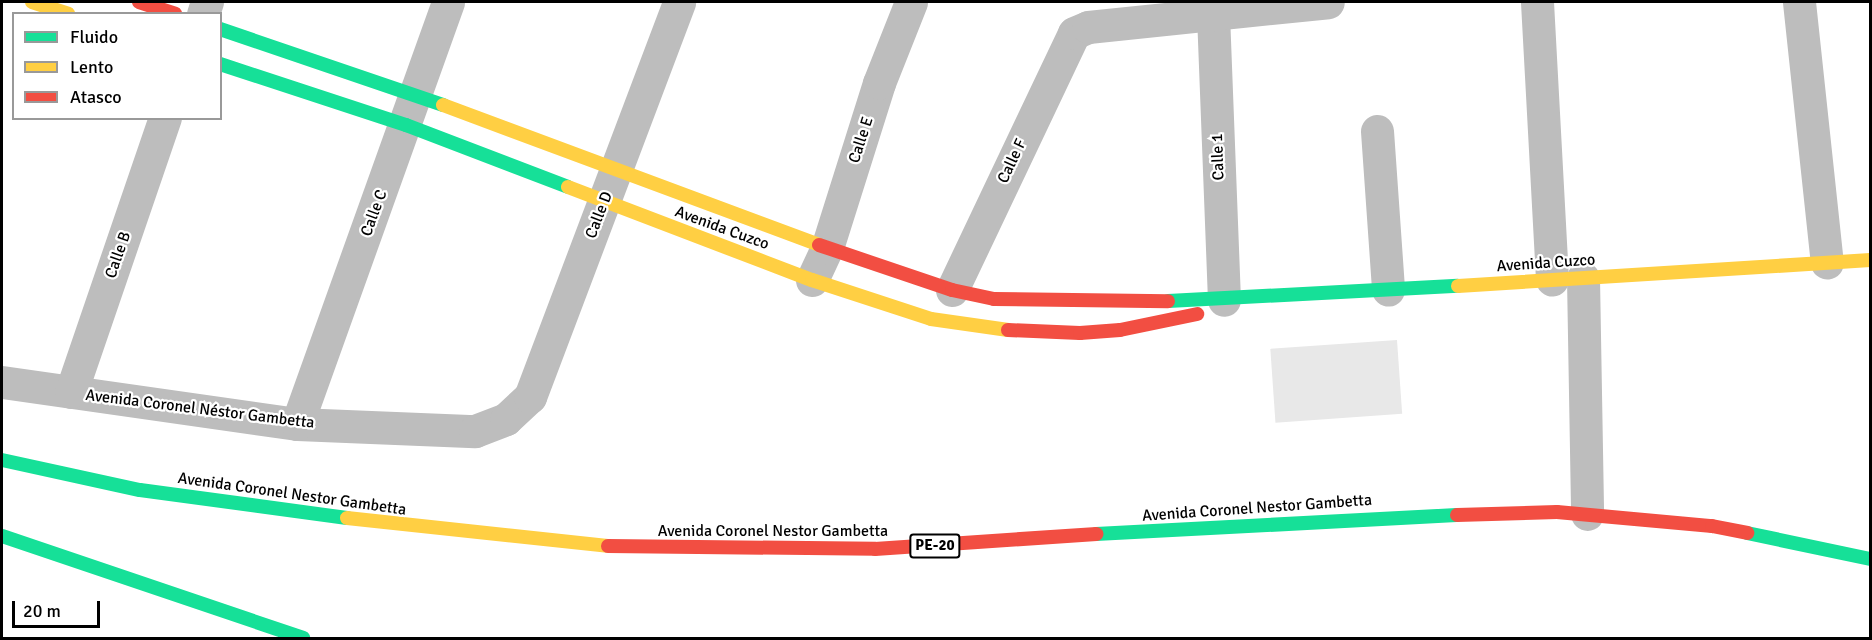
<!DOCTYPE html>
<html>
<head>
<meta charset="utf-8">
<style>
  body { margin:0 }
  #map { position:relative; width:1872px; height:640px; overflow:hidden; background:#fff; font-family:Signika,sans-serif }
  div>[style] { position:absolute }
  .green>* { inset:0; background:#e8e8e8; transform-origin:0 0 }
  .street>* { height:33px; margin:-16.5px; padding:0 16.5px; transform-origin:16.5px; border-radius:16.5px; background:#bdbdbd }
  .fast>* { height:14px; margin:-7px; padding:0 7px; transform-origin:7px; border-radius:7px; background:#16e098 }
  .slow>* { height:14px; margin:-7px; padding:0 7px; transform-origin:7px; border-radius:7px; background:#ffcf43 }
  .jam>* { height:14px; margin:-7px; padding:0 7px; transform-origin:7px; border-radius:7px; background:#f24e42 }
  span { translate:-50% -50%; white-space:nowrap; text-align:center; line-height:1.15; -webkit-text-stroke:4.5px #fff; paint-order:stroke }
  .shield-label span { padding:2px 4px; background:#fff; border:2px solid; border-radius:4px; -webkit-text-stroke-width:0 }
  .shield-label { font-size:15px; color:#000; font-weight:700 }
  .street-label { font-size:16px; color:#000 }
  .frame { position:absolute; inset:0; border:3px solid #000; pointer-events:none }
  .legend { position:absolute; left:12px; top:12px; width:210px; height:108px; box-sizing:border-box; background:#fff; border:2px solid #999; margin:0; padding:8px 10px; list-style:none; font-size:18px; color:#000 }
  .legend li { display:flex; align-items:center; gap:12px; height:30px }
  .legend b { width:30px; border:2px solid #999 }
  .scale { position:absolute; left:12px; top:601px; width:88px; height:27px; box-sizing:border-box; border:3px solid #000; border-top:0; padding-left:8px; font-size:18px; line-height:21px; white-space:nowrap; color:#000; -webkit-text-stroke:4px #fff; paint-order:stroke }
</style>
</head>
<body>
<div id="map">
  <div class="green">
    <div style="left:1397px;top:340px;width:74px;height:127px;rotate:86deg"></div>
  </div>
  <div class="street">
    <div style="left:1537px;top:2px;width:278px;rotate:86.9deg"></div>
    <div style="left:1799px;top:2px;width:262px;rotate:83.9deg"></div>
    <div style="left:203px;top:14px;width:13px;rotate:-72deg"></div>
    <div style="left:1213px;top:14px;width:286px;rotate:87.8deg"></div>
    <div style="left:1377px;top:131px;width:159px;rotate:86deg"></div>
    <div style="left:1583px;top:278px;width:236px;rotate:89deg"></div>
    <div style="left:812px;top:280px;width:35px;rotate:-65deg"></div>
    <div style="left:827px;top:248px;width:173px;rotate:-72.5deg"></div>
    <div style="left:879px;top:83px;width:87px;rotate:-68.4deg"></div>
    <div style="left:952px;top:290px;width:284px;rotate:-64.6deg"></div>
    <div style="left:1074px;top:33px;width:15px;rotate:-23deg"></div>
    <div style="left:1088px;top:27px;width:241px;rotate:-5.9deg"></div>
    <div style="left:2px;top:382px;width:298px;rotate:8.1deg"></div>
    <div style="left:297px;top:424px;width:178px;rotate:2.3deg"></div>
    <div style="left:475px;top:431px;width:33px;rotate:-21deg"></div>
    <div style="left:506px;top:419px;width:33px;rotate:-43deg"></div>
    <div style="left:530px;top:397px;width:422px;rotate:-69.3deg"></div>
    <div style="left:71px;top:392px;width:290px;rotate:-71.1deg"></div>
    <div style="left:297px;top:424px;width:448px;rotate:-70.3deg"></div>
  </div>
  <div class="fast">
    <div style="left:220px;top:29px;width:236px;rotate:18.8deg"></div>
    <div style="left:220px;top:64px;width:196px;rotate:18.2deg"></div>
    <div style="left:406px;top:125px;width:173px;rotate:20.9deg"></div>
    <div style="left:1168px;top:301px;width:290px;rotate:-3deg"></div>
    <div style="left:2px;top:460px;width:141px;rotate:12.3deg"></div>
    <div style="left:140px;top:490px;width:209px;rotate:7.7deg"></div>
    <div style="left:1747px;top:533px;width:126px;rotate:11.9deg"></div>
    <div style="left:1096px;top:534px;width:361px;rotate:-3deg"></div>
    <div style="left:2px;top:536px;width:318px;rotate:18.7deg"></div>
  </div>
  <div class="slow">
    <div style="left:32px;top:2px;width:38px;rotate:18deg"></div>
    <div style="left:443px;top:105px;width:401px;rotate:20.4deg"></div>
    <div style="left:568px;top:187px;width:261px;rotate:20.9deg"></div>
    <div style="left:812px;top:280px;width:125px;rotate:18.1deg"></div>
    <div style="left:931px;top:319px;width:78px;rotate:8.1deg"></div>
    <div style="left:1458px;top:286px;width:413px;rotate:-3.6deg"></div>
    <div style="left:347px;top:518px;width:262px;rotate:6.1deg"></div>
  </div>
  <div class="jam">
    <div style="left:139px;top:2px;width:38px;rotate:18deg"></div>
    <div style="left:819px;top:245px;width:140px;rotate:18.7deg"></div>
    <div style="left:952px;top:290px;width:43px;rotate:12.1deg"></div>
    <div style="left:994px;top:299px;width:174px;rotate:0.7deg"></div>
    <div style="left:1008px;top:330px;width:72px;rotate:2.4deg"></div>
    <div style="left:1080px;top:333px;width:40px;rotate:-4.3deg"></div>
    <div style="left:1120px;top:330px;width:79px;rotate:-11.7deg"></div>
    <div style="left:1457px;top:515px;width:100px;rotate:-1.7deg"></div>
    <div style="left:1557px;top:512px;width:156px;rotate:5.2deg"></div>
    <div style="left:1712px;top:526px;width:36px;rotate:11deg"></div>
    <div style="left:608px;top:546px;width:267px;rotate:0.6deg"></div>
    <div style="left:875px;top:549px;width:222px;rotate:-3.9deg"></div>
  </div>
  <div class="shield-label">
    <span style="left:935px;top:546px">PE-20</span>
  </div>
  <div class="street-label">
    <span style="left:861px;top:140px;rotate:-72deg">Calle E</span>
    <span style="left:1218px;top:157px;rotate:-92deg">Calle 1</span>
    <span style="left:1012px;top:161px;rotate:-65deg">Calle F</span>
    <span style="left:374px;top:213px;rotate:-70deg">Calle C</span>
    <span style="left:599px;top:215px;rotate:-69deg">Calle D</span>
    <span style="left:722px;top:228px;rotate:20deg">Avenida Cuzco</span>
    <span style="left:118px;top:255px;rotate:-71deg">Calle B</span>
    <span style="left:1546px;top:263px;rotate:-4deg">Avenida Cuzco</span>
    <span style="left:200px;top:409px;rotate:7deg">Avenida Coronel Néstor Gambetta</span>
    <span style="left:292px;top:494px;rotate:8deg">Avenida Coronel Nestor Gambetta</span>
    <span style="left:1257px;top:508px;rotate:-4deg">Avenida Coronel Nestor Gambetta</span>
    <span style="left:773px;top:531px">Avenida Coronel Nestor Gambetta</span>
  </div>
  <div class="frame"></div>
  <ul class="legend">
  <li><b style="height:8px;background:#16e098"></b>Fluido</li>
  <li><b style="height:8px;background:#ffcf43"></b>Lento</li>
  <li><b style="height:8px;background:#f24e42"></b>Atasco</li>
  </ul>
  <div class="scale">20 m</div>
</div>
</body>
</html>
